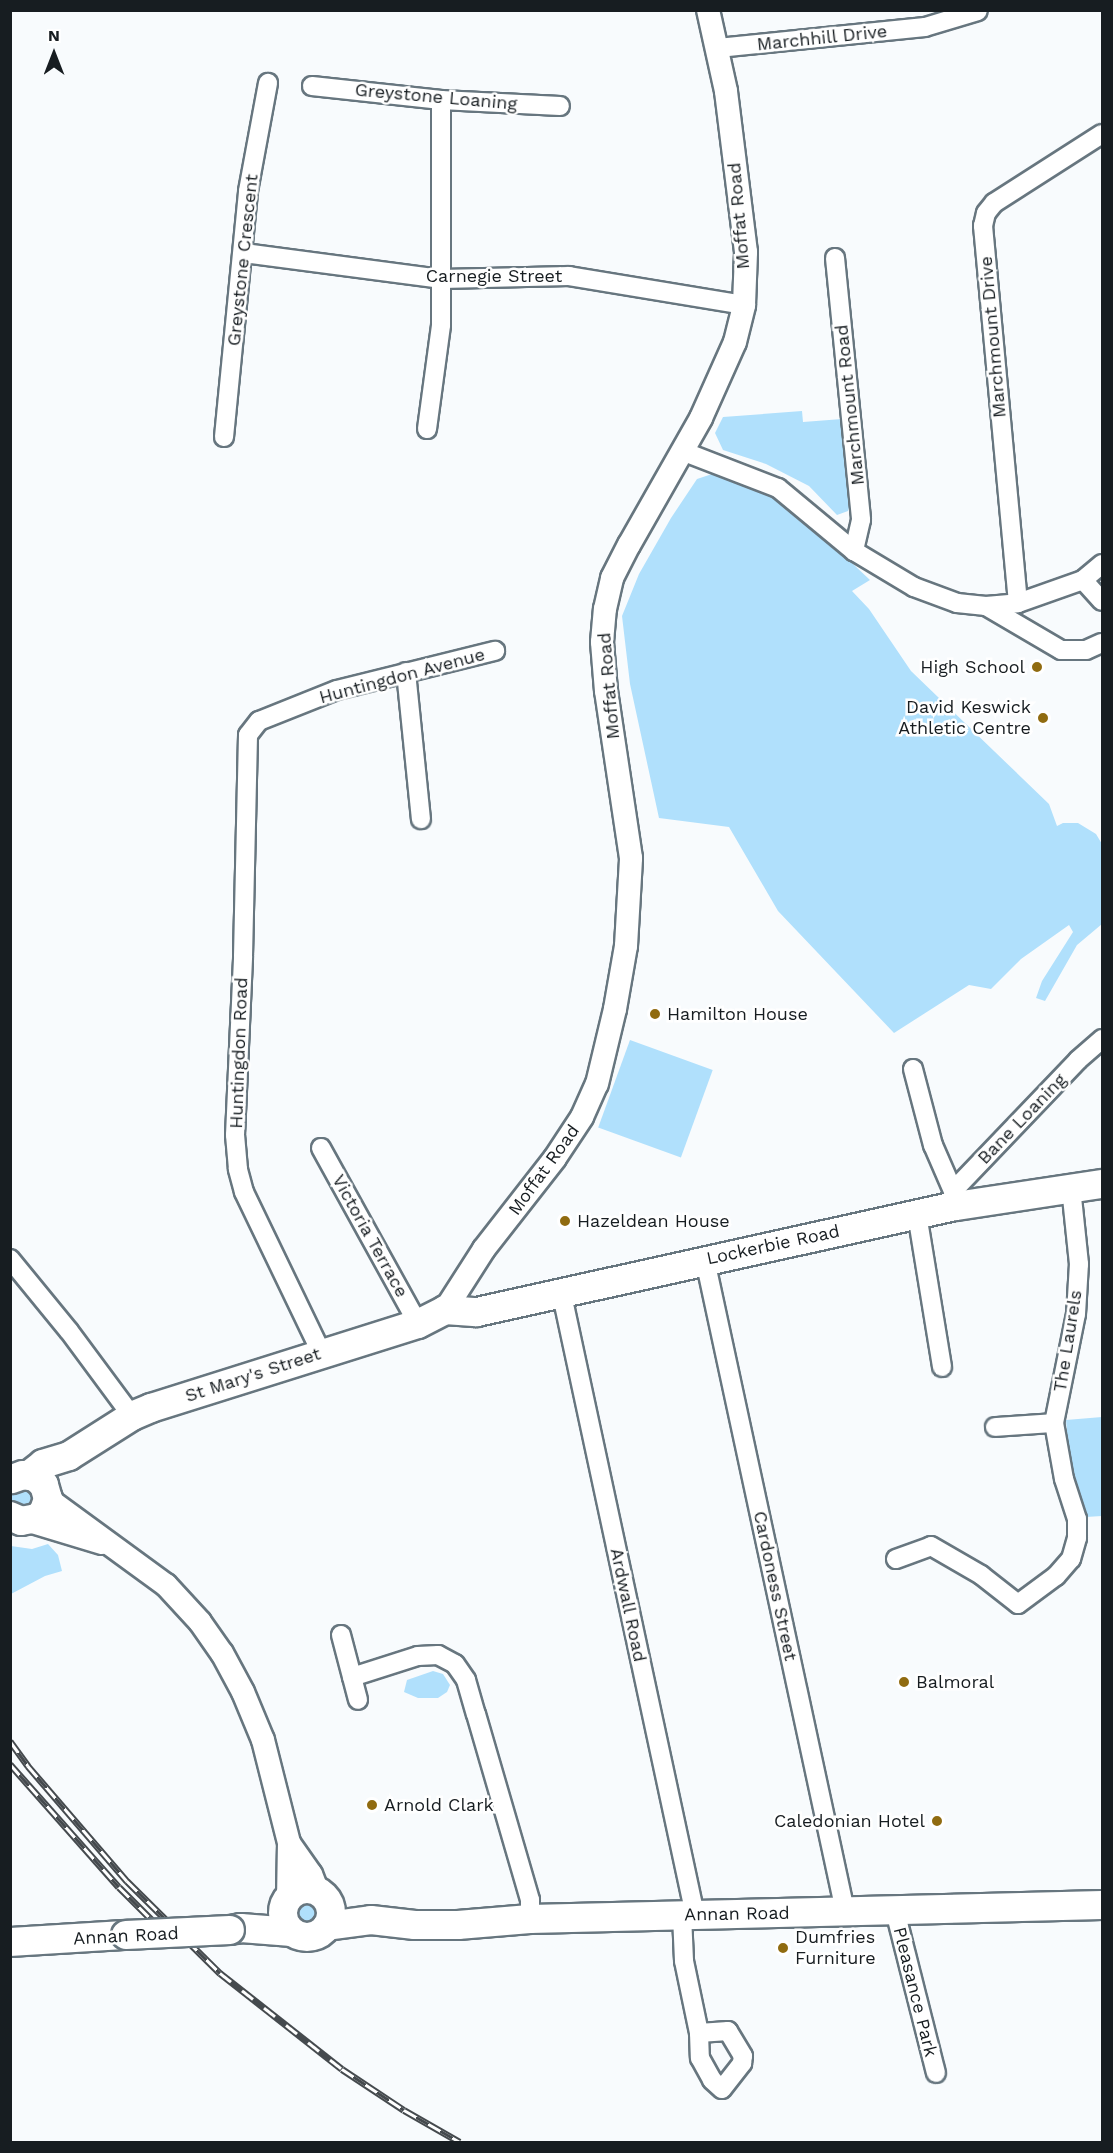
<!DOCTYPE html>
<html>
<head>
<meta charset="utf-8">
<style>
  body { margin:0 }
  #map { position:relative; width:1113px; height:2153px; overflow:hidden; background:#f8fbfd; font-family:"Work Sans",sans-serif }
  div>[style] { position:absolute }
  .green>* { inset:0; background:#b0e0fc; transform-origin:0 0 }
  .round { border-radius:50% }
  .roads { filter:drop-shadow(2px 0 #67767f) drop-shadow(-2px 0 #67767f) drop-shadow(0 2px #67767f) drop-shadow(0 -2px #67767f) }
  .minor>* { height:18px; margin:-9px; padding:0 9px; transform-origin:9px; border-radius:9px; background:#fff }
  .tertiary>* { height:22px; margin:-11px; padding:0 11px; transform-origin:11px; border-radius:11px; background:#fff }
  .primary>* { height:28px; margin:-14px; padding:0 14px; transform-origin:14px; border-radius:14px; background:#fff }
  .primary>.ring { margin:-14px; padding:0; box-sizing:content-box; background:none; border:28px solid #fff; border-radius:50% }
  .rail>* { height:7px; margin-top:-3.5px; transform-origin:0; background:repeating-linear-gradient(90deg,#fff 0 14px,#454a4e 0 28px); box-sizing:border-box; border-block:2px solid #454a4e }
  .bridges { filter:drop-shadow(2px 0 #67767f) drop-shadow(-2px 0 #67767f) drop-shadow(0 2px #67767f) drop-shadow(0 -2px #67767f) }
  .primary-bridge>* { height:28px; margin:-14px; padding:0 14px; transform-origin:14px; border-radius:14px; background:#fff }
  .dots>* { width:16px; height:16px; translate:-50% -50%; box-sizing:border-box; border:3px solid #fff; border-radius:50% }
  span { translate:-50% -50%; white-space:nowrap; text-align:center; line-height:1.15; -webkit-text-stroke:5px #fff; paint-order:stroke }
  .street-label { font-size:18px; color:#171d21 }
  .poi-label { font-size:18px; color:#171d21 }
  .right { translate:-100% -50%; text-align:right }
  .left { translate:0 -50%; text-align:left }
  .frame { position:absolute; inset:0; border:12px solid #171d21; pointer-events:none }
  .north { position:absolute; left:24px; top:24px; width:60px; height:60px; -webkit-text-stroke:4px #fff; paint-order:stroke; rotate:0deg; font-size:16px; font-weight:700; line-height:24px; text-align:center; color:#171d21 }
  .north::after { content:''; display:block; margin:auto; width:21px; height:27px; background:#171d21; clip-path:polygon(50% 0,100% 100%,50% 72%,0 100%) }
</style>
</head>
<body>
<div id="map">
  <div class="green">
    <div style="clip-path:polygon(802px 411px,803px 422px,842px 419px,850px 504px,848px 511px,837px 515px,809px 486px,766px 464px,723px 450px,715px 433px,723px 417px)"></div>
    <div style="clip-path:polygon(715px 473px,778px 499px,817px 530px,870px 580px,852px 591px,869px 609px,911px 671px,1049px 804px,1057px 826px,1063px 823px,1078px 823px,1096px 834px,1102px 844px,1102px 924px,1077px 945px,1045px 1001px,1036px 998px,1042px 981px,1073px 932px,1069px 925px,1021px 959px,991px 989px,969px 985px,894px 1033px,778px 911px,729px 827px,659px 818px,630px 684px,622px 616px,639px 574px,671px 518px,697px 479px)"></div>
    <div style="left:630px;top:1040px;width:88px;height:93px;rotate:20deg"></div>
    <div style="clip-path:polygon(1102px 1417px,1102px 1516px,1086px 1517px,1069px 1457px,1066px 1420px)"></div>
    <div style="clip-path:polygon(31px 1482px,37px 1509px,11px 1506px,11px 1489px)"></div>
    <div style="clip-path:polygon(48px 1544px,58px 1555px,62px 1571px,45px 1576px,11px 1594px,11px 1546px,32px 1549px)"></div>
    <div style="clip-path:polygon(433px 1671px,443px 1674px,450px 1685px,447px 1692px,438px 1698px,418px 1698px,404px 1692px,407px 1680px)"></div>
    <div class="round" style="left:290px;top:1897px;width:32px;height:32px"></div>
  </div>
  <div class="roads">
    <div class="minor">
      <div style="left:718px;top:48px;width:208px;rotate:-5.8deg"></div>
      <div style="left:925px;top:27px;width:55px;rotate:-16.8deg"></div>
      <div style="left:312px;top:86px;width:130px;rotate:6.2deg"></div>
      <div style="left:441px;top:100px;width:119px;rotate:2.9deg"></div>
      <div style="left:244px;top:253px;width:200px;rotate:7.5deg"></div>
      <div style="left:442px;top:279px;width:127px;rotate:-1.4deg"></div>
      <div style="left:569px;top:276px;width:177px;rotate:9.4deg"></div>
      <div style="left:835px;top:258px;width:263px;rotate:84.3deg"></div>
      <div style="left:861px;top:520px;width:32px;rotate:103deg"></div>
      <div style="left:427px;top:429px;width:105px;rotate:-82.3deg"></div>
      <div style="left:441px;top:325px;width:225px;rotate:-90deg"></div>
      <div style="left:224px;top:437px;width:247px;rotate:-84.4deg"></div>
      <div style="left:248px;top:191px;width:110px;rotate:-79.5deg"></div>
      <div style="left:682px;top:451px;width:103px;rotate:21.1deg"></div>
      <div style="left:778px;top:488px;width:99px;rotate:39.7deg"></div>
      <div style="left:854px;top:551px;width:70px;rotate:31deg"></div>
      <div style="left:914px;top:587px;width:46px;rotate:20.4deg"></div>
      <div style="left:957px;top:603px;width:29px;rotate:6deg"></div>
      <div style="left:986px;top:606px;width:32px;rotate:-5deg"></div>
      <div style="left:1018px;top:603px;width:69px;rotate:-19.5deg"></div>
      <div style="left:1083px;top:580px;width:25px;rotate:-40deg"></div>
      <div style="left:1083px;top:580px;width:28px;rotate:48deg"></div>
      <div style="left:1018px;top:603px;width:379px;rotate:-95.3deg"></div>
      <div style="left:983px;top:226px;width:13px;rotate:-77deg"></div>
      <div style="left:986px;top:213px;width:13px;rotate:-51deg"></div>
      <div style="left:994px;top:203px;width:128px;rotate:-32.6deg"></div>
      <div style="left:986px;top:606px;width:87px;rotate:30.4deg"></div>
      <div style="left:1061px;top:650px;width:25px"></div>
      <div style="left:1086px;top:650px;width:17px;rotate:-24deg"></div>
      <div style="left:406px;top:672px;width:148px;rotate:84.2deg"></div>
      <div style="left:913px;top:1069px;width:79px;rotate:75.3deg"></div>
      <div style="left:933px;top:1145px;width:50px;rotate:66.5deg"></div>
      <div style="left:321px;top:1148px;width:201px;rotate:61.1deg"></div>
      <div style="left:956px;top:1206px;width:15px;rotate:-101deg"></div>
      <div style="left:953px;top:1191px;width:181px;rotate:-46.3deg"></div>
      <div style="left:1078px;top:1060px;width:32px;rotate:-41deg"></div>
      <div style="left:917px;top:1214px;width:155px;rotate:80.7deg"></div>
      <div style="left:10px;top:1259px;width:93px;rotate:50.7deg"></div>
      <div style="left:69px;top:1331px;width:106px;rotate:53.5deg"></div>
      <div style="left:705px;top:1260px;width:666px;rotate:77.86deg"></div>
      <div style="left:562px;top:1295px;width:634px;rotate:77.89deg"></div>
      <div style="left:321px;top:1352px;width:178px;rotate:-115.7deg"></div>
      <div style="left:244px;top:1192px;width:24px;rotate:-105deg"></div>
      <div style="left:238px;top:1169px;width:34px;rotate:-95deg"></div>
      <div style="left:235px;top:1135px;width:179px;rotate:-87.4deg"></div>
      <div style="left:243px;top:956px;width:221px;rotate:-88.7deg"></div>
      <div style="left:248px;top:735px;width:18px;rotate:-52deg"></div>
      <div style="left:259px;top:721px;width:84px;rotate:-21.7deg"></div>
      <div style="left:337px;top:690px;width:163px;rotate:-13.9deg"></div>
      <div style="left:995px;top:1427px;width:59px;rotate:-3.9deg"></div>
      <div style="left:896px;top:1559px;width:37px;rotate:-20deg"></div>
      <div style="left:931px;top:1546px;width:58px;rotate:30.1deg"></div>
      <div style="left:981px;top:1575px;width:47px;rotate:38.1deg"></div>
      <div style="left:1018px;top:1604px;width:47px;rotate:-36.4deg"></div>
      <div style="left:1056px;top:1576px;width:23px;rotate:-49deg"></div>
      <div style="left:1071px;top:1559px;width:22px;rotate:-74deg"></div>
      <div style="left:1077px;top:1538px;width:19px;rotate:-90deg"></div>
      <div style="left:1077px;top:1519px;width:42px;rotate:-108deg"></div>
      <div style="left:1064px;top:1479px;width:57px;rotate:-100.1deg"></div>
      <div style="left:1054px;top:1423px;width:111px;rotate:-78.6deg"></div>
      <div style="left:1076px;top:1314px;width:50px;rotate:-86.6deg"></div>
      <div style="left:1079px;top:1264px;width:76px;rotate:-96deg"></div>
      <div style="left:341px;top:1635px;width:67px;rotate:75.3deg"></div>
      <div style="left:352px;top:1677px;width:69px;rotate:-17.7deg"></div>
      <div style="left:418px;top:1656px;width:20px;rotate:-3deg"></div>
      <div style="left:438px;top:1655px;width:19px;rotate:28deg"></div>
      <div style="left:455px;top:1664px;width:19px;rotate:55deg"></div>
      <div style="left:466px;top:1680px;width:35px;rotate:74deg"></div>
      <div style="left:476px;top:1714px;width:194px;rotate:73.8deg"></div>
      <div style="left:530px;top:1900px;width:19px;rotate:90deg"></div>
      <div style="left:895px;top:1911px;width:167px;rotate:75.8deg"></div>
      <div style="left:682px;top:1915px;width:46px;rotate:87.5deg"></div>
      <div style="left:684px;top:1961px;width:74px;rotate:78.2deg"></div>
      <div style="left:699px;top:2033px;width:25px;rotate:88deg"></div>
      <div style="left:700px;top:2058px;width:25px;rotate:61deg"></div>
      <div style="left:712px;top:2080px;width:13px;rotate:42deg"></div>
      <div style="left:722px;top:2089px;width:33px;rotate:-52deg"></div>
      <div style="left:742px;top:2063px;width:7px;rotate:-82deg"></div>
      <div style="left:743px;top:2056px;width:29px;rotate:-121deg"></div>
      <div style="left:728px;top:2031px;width:29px;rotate:176deg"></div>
    </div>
    <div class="tertiary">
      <div style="left:445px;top:1310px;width:72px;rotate:-57.4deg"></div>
      <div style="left:484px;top:1249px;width:115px;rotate:-52deg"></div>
      <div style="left:555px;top:1158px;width:49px;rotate:-56.6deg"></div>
      <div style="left:582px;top:1117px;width:36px;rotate:-66deg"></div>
      <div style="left:597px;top:1084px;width:77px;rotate:-76.5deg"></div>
      <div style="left:615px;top:1009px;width:64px;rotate:-80.1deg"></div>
      <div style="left:626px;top:946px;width:88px;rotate:-86.7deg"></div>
      <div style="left:631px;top:858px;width:169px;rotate:-98.5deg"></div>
      <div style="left:606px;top:691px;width:49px;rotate:-94.7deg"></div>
      <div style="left:602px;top:642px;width:33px;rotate:-85deg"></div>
      <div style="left:605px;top:609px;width:32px;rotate:-77deg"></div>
      <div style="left:612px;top:578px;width:37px;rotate:-63deg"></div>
      <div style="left:629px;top:545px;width:146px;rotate:-60.4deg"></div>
      <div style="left:701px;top:418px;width:83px;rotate:-65.9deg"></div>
      <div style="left:735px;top:342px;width:38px;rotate:-76deg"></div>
      <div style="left:744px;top:305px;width:53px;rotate:-87.8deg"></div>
      <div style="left:746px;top:252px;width:162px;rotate:-97.1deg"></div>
      <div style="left:726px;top:91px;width:83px;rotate:-102.5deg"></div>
      <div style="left:48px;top:1499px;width:146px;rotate:36.1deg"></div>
      <div style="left:166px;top:1585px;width:50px;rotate:47.4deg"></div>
      <div style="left:200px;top:1622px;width:38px;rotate:55deg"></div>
      <div style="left:222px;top:1653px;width:44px;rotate:61.7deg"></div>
      <div style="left:243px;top:1692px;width:52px;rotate:67.4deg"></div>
      <div style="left:263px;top:1740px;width:106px;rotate:75.8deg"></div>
      <div style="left:289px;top:1843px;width:55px;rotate:91deg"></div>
      <div style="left:29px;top:1521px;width:76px;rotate:16.8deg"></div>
      <div style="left:289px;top:1843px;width:38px;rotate:55deg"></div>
      <div style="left:311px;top:1874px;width:19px;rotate:69deg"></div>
    </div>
    <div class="primary">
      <div style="left:29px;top:1475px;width:18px;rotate:-38deg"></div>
      <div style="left:43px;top:1464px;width:27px;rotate:-17deg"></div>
      <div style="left:69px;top:1456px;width:75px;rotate:-32.4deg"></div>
      <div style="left:132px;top:1416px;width:21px;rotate:-23deg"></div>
      <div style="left:151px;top:1408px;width:280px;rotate:-17.5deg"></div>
      <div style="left:418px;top:1324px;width:30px;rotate:-27deg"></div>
      <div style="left:445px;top:1310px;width:32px;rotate:4deg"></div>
      <div style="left:477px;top:1312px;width:491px;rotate:-12.5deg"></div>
      <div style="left:956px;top:1206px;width:148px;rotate:-8.6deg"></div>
      <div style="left:10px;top:1516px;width:12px;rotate:24deg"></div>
      <div style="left:21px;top:1521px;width:15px;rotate:-11deg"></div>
      <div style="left:36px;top:1518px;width:9px;rotate:-36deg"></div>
      <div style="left:43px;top:1513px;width:15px;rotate:-70deg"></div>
      <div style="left:48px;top:1499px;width:15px;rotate:-106deg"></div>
      <div style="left:44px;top:1485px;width:12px;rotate:-138deg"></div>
      <div style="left:35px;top:1477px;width:12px;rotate:-171deg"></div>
      <div style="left:23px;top:1475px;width:12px;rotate:160deg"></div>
      <div class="ring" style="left:283px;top:1889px;width:20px;height:20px"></div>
      <div style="left:327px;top:1926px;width:44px;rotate:-7.8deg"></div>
      <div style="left:371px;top:1920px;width:44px;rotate:6.5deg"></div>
      <div style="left:415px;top:1925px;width:43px"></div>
      <div style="left:458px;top:1925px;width:72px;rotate:-4.8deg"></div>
      <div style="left:530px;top:1919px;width:572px;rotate:-1.4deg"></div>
      <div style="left:230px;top:1930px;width:11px;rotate:-10deg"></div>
      <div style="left:241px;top:1928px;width:51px;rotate:4.5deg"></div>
      <div style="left:10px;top:1942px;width:116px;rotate:-3.5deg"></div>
    </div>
  </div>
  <div class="rail">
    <div style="left:10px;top:1741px;width:31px;rotate:54deg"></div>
    <div style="left:28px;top:1766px;width:152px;rotate:49.3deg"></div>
    <div style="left:127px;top:1881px;width:131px;rotate:44.7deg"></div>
    <div style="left:220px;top:1973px;width:155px;rotate:38.2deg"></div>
    <div style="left:342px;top:2069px;width:74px;rotate:33.5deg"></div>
    <div style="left:404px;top:2110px;width:64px;rotate:29.7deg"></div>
    <div style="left:10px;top:1764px;width:164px;rotate:48.5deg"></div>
    <div style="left:119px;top:1887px;width:62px;rotate:45deg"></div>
  </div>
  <div class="bridges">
    <div class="primary-bridge">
      <div style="left:126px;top:1935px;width:104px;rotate:-2.8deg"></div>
    </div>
  </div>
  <div class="dots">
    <div style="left:1037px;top:667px;background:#906b10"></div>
    <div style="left:1043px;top:718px;background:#906b10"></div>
    <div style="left:655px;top:1014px;background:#906b10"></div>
    <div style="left:565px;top:1221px;background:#906b10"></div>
    <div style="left:904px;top:1682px;background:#906b10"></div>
    <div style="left:372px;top:1805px;background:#906b10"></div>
    <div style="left:937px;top:1821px;background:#906b10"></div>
    <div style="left:783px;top:1948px;background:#906b10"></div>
  </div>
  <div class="street-label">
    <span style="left:822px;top:38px;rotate:-6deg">Marchhill Drive</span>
    <span style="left:436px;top:97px;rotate:5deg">Greystone Loaning</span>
    <span style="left:739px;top:216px;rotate:-95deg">Moffat Road</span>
    <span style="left:243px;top:260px;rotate:-84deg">Greystone Crescent</span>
    <span style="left:494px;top:276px">Carnegie Street</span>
    <span style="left:993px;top:337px;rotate:-95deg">Marchmount Drive</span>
    <span style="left:850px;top:405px;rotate:-96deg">Marchmount Road</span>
    <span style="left:402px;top:676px;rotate:-15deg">Huntingdon Avenue</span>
    <span style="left:609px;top:686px;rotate:-95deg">Moffat Road</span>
    <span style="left:239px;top:1053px;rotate:-88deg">Huntingdon Road</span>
    <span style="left:1022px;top:1119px;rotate:-46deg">Bane Loaning</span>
    <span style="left:544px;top:1170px;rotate:-54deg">Moffat Road</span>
    <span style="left:370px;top:1236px;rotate:61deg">Victoria Terrace</span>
    <span style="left:773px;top:1245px;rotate:-12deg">Lockerbie Road</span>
    <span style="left:1068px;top:1341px;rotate:-81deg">The Laurels</span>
    <span style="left:253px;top:1375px;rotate:-18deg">St Mary's Street</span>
    <span style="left:775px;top:1586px;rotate:78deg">Cardoness Street</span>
    <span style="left:628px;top:1605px;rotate:78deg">Ardwall Road</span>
    <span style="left:737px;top:1914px;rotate:-1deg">Annan Road</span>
    <span style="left:126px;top:1936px;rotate:-3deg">Annan Road</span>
    <span style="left:915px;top:1992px;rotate:76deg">Pleasance Park</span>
  </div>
  <div class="poi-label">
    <span class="right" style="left:1025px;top:667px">High School</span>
    <span class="right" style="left:1031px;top:718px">David Keswick<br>Athletic Centre</span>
    <span class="left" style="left:667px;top:1014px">Hamilton House</span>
    <span class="left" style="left:577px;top:1221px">Hazeldean House</span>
    <span class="left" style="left:916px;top:1682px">Balmoral</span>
    <span class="left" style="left:384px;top:1805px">Arnold Clark</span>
    <span class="right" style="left:925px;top:1821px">Caledonian Hotel</span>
    <span class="left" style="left:795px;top:1948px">Dumfries<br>Furniture</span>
  </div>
  <div class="frame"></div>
  <div class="north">N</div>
</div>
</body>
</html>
